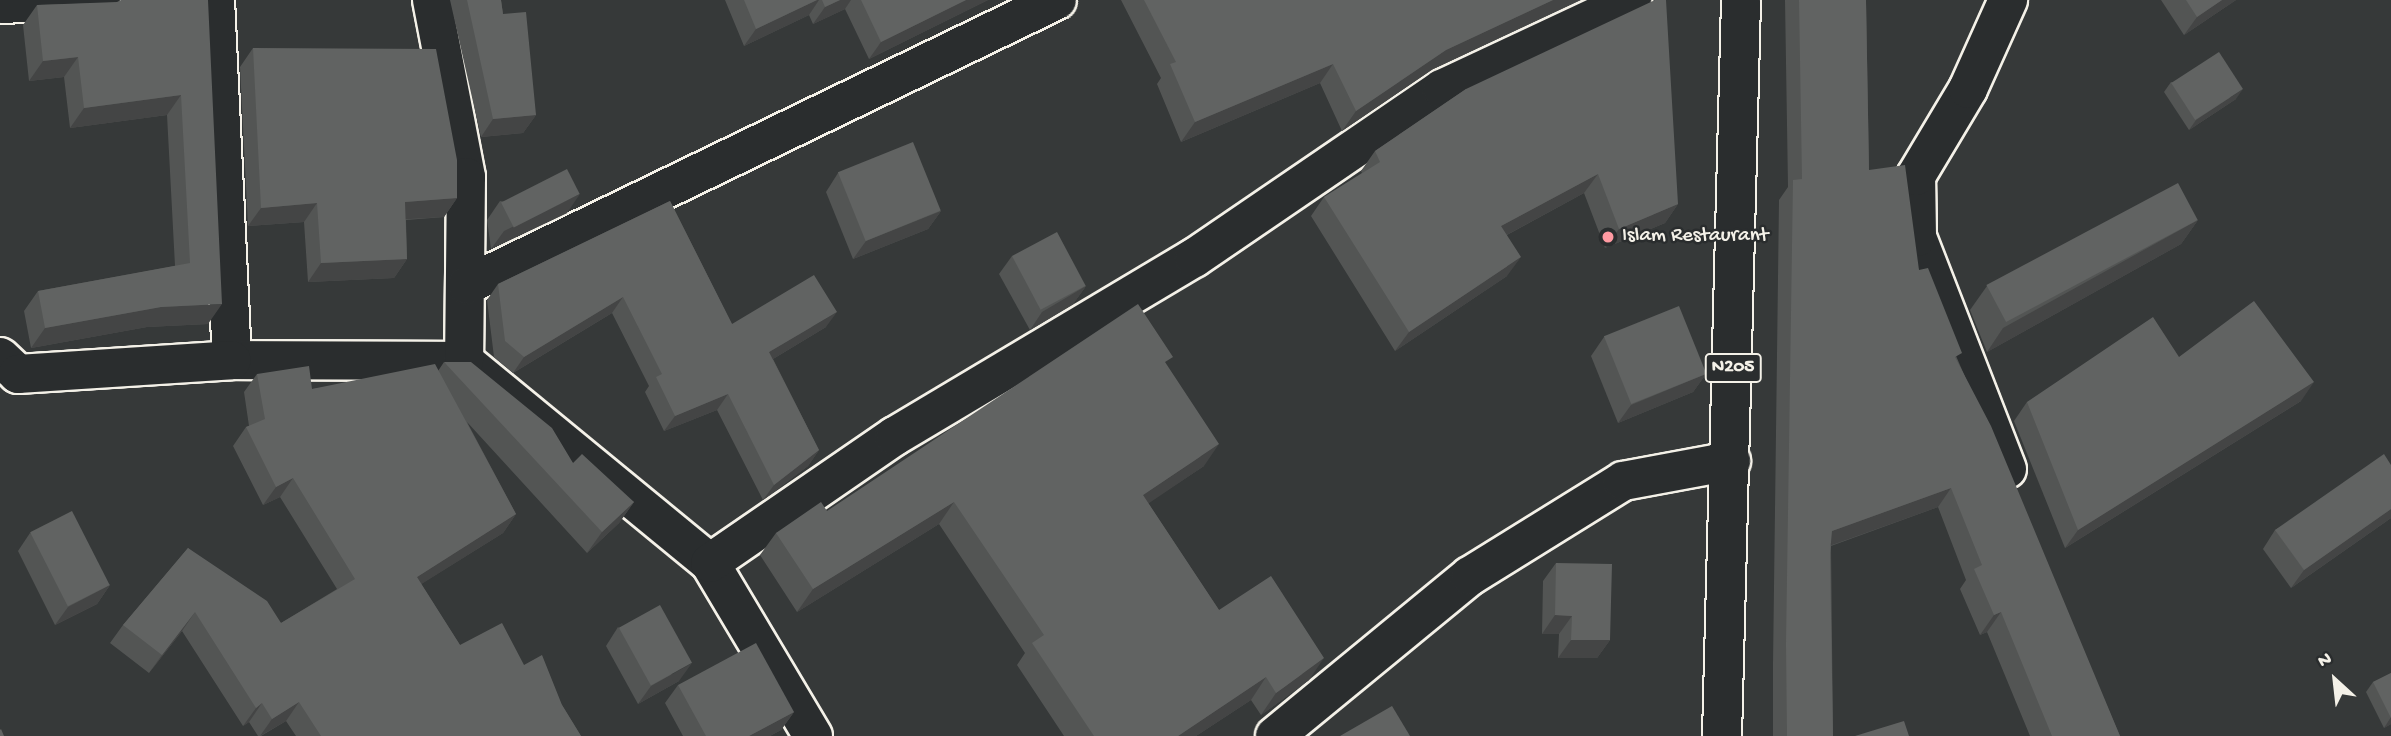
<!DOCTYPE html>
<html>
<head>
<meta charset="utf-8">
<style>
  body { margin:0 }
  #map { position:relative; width:2391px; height:736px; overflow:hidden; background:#363939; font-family:"Gochi Hand",sans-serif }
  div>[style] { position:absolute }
  .roads { filter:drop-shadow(2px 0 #f4f1e8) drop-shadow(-2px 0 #f4f1e8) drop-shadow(0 2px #f4f1e8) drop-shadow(0 -2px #f4f1e8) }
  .minor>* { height:38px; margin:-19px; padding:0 19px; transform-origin:19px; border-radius:19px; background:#2a2d2e }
  .trunk>* { height:38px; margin:-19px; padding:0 19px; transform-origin:19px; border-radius:19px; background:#2a2d2e }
  .wall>* { inset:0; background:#535554 }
  .shaded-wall>* { inset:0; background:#444545 }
  .building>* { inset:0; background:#616362; transform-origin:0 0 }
  .dots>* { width:19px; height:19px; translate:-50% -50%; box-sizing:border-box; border:4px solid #2a2d2e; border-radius:50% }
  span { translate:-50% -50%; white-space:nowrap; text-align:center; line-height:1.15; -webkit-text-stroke:5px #2a2d2e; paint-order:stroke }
  .shield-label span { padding:2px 5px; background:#2a2d2e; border:2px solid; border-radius:5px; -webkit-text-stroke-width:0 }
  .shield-label { font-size:19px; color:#f4f1e8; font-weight:700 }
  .poi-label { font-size:21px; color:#f4f1e8 }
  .left { translate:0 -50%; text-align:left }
  .north { position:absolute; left:2300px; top:645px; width:70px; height:70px; -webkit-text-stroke:5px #2a2d2e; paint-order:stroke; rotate:333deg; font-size:19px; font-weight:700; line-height:28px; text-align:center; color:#f4f1e8 }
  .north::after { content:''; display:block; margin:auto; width:24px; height:32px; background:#f4f1e8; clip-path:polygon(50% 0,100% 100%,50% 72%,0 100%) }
</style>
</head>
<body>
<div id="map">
  <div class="roads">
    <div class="minor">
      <div style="left:215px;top:0;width:360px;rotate:87.3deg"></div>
      <div style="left:232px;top:360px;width:232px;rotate:0.2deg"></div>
      <div style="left:464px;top:361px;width:318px;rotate:39.4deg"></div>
      <div style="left:432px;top:0;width:180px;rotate:79.1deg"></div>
      <div style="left:466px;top:177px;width:184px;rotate:90.6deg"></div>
      <div style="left:0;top:4px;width:101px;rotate:-2.3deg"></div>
      <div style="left:467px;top:285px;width:655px;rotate:-25.78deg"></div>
      <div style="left:0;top:357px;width:25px;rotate:43deg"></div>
      <div style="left:18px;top:374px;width:214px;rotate:-3.7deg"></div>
      <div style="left:2007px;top:469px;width:249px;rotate:-111.2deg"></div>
      <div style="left:1917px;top:237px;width:61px;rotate:-90.9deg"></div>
      <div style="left:1916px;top:176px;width:101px;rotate:-59.1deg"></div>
      <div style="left:1968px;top:89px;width:98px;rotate:-65.8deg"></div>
      <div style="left:813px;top:736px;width:201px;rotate:-120.8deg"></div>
      <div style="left:710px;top:563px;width:224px;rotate:-34.5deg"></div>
      <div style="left:895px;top:436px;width:348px;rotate:-30.8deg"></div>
      <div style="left:1194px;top:258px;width:300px;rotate:-34.3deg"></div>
      <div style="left:1442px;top:89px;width:210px;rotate:-25.1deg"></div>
      <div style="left:1275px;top:736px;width:252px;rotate:-39.4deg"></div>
      <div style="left:1470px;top:576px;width:180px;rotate:-31.8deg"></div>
      <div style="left:1623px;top:481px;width:110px;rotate:-10.5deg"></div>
    </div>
    <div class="trunk">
      <div style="left:1722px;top:736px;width:736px;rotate:-88.52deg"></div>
    </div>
  </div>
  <div class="wall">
    <div style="clip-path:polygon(208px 0,208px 324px,147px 327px,31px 348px,24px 311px,38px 291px,175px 266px,167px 115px,70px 128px,64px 77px,29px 81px,23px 25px,37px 5px)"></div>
    <div style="clip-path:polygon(450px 0,501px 0,503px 14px,536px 115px,523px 133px,481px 137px)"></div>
    <div style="clip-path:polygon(725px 0,988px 0,869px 59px,845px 9px,813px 24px,809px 15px,744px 46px)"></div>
    <div style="clip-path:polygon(1121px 0,1580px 0,1433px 69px,1342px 131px,1320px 83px,1181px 142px,1157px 84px,1161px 78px)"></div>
    <div style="clip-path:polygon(1785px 0,1866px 0,1869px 170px,1919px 270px,2120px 736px,2030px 736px,1987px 632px,1980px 635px,1960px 589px,1966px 580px,1938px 507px,1831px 546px,1833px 736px,1773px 736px,1773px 664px,1779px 200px,1788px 187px)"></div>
    <div style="clip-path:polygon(2161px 0,2236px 0,2184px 35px)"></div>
    <div style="clip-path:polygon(253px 48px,457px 198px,444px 217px,406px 220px,407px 259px,394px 278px,308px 282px,304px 222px,248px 226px,240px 67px)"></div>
    <div style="clip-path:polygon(2171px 82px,2236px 99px,2189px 130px,2164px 92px)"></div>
    <div style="clip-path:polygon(1466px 89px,1678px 204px,1665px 223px,1605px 248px,1584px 193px,1507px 235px,1507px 276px,1395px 351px,1311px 216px,1324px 197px,1362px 173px,1361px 171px,1375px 151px)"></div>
    <div style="clip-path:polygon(838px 173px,941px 211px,928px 229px,853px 259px,826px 192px)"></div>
    <div style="clip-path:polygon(500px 201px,567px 213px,491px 249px,487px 220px)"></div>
    <div style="clip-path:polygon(670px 201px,732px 324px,826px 327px,773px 359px,819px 450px,808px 466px,763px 500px,717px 410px,664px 431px,645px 392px,649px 386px,612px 313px,513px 373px,494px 357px,487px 300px,498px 284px)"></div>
    <div style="clip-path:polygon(2198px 220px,2181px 244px,1987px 352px,1970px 310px,1987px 286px)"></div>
    <div style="clip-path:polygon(1012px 256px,1086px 286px,1073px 304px,1030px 330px,999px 274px)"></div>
    <div style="clip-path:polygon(1604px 337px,1706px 374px,1693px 392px,1618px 423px,1591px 356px)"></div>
    <div style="clip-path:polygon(2179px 357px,2301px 401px,2065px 548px,2014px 421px,2027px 402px)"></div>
    <div style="clip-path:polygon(444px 362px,573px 463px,634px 502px,619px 523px,587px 553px,467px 422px,516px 514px,503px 533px,421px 584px,460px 645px,524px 665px,562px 705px,581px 736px,296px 736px,286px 721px,261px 736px,258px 736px,249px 722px,243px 726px,182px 631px,149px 673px,110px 643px,123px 625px,188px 548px,281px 623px,337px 589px,280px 497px,263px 505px,233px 446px,246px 427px,249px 426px,244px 392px,257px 374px,312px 389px,438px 371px)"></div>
    <div style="clip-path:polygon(1167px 366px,1204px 466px,1148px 503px,1219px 610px,1309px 680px,1261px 715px,1251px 700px,1196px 736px,1064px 736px,1017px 665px,1025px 653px,939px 524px,797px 612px,760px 555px,776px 533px)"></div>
    <div style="clip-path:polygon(2391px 465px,2391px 518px,2291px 588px,2263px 549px,2275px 530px)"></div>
    <div style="clip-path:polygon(30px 533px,110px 585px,97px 604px,55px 625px,18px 551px)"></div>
    <div style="clip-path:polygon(1556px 563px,1610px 640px,1597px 658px,1558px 658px,1559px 634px,1542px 634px,1543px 581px)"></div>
    <div style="clip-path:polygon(618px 627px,679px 681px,638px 704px,606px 646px)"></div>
    <div style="clip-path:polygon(2391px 673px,2391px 724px,2384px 728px,2366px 692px,2373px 682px)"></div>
    <div style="clip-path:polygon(678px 685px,794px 712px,781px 730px,770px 736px,683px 736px,665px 703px)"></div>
  </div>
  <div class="shaded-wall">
    <div style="clip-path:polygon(817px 0,819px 0,809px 15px,744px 46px,756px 29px)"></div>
    <div style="clip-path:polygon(840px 0,851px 0,845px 9px,813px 24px,825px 7px)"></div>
    <div style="clip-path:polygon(966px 0,988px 0,869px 59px,881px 42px)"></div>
    <div style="clip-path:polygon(1553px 0,1580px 0,1433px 69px,1342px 131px,1356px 111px,1446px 50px)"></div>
    <div style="clip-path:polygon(2222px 0,2236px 0,2184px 35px,2197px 17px)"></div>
    <div style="clip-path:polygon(78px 57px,64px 77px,29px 81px,43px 61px)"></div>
    <div style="clip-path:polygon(1333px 64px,1320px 83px,1181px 142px,1195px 122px)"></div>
    <div style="clip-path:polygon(2243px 89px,2236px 99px,2189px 130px,2196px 120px)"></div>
    <div style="clip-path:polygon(181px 95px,167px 115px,70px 128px,84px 108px)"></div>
    <div style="clip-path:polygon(536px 115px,523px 133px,481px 137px,493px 119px)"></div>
    <div style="clip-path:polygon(1598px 174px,1584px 193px,1488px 245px,1501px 226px)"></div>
    <div style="clip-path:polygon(580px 194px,567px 213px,491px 249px,504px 231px)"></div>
    <div style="clip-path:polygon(457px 198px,444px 217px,392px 220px,405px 202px)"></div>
    <div style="clip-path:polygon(317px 203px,304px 222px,248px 226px,261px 208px)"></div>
    <div style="clip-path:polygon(1678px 204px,1665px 223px,1605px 248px,1619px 229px)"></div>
    <div style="clip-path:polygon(941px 211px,928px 229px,853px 259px,866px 241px)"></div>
    <div style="clip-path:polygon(2198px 220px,2181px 244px,1987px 352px,2003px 328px)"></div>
    <div style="clip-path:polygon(1521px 257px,1507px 276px,1395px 351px,1409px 332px)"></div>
    <div style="clip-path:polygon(407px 259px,394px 278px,308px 282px,321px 263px)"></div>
    <div style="clip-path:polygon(1086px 286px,1073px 304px,1030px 330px,1042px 312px)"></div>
    <div style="clip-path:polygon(623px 297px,612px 313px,513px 373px,524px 357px)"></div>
    <div style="clip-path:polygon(222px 304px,208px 324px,147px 327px,31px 348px,45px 328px,161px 307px)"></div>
    <div style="clip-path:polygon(837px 312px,826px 327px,758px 368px,769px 352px)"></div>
    <div style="clip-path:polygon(1706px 374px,1693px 392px,1618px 423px,1631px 405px)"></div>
    <div style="clip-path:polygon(2314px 382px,2301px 401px,2065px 548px,2078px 530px)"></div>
    <div style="clip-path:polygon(728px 394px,717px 410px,664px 431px,675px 416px)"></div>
    <div style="clip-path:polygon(1219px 444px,1204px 466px,1127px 518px,1143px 495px)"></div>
    <div style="clip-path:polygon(819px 450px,808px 466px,763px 500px,774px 485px)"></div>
    <div style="clip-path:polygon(293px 478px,280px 497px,263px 505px,276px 487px)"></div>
    <div style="clip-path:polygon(1951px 488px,1938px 507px,1818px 550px,1832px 531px)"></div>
    <div style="clip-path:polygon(634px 502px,619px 523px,587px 553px,602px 532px)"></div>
    <div style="clip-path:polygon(954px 502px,939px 524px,797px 612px,813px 589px)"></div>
    <div style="clip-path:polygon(2391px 509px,2391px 518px,2291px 588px,2304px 570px)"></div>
    <div style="clip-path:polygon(516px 514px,503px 533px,404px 595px,417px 577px)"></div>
    <div style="clip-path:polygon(110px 585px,97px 604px,55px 625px,68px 607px)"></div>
    <div style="clip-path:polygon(195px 612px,182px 631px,149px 673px,162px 655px)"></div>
    <div style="clip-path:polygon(2001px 612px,1987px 632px,1980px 635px,1994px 615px)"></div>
    <div style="clip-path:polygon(1555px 615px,1572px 616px,1559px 634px,1542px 634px)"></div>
    <div style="clip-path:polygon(1571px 640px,1610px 640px,1597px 658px,1558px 658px)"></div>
    <div style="clip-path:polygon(1324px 658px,1309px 680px,1261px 715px,1276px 693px)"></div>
    <div style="clip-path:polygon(692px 663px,679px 681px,638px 704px,651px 686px)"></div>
    <div style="clip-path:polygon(1266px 677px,1251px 700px,1196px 736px,1178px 736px)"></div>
    <div style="clip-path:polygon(299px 702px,286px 721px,260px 736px,272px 719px)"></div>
    <div style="clip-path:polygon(262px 703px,249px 722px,243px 726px,256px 708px)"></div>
    <div style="clip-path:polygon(794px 712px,781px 730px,770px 736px,749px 736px)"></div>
    <div style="clip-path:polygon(2391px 717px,2391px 724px,2384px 728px)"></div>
  </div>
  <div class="building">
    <div style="clip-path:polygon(121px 0,208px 0,222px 304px,161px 307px,45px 328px,38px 291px,190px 263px,181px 95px,84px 108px,78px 57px,43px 61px,37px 5px,117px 2px)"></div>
    <div style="clip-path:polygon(467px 0,501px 0,503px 14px,526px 12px,536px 115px,493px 119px)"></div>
    <div style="clip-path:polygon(744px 0,817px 0,756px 29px)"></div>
    <div style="clip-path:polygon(822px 0,840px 0,825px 7px)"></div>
    <div style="clip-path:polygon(861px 0,966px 0,881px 42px)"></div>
    <div style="clip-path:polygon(1144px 0,1553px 0,1446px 50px,1356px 111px,1333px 64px,1195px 122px,1170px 64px,1176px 62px)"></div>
    <div style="clip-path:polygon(1655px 0,1666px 0,1678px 204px,1619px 229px,1598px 174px,1501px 226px,1521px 257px,1409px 332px,1324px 197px,1380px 162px,1375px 151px,1466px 89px)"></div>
    <div style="clip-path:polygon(1799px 0,1866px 0,1869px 170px,1905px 165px,1919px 270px,1928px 268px,1962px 353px,1955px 357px,1991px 426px,2120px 736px,2052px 736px,2001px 612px,1994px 615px,1974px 569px,1982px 565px,1951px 488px,1832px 531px,1830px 553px,1833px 736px,1787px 736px,1786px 644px,1793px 180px,1802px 179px)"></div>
    <div style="clip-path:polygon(2186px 0,2222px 0,2197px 17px)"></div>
    <div style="clip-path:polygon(253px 48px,436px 49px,457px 160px,457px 198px,405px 202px,407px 259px,321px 263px,317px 203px,261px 208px)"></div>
    <div style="left:2219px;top:52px;width:44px;height:57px;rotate:57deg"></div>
    <div style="left:913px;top:142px;width:74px;height:81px;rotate:68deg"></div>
    <div style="left:567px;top:169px;width:28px;height:74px;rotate:63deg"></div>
    <div style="left:2178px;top:183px;width:42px;height:217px;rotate:62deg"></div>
    <div style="clip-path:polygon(670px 201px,732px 324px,814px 275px,837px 312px,769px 352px,819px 450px,774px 485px,728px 394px,675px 416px,656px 377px,662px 374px,623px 297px,524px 357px,505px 341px,498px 284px)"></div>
    <div style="left:1057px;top:232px;width:61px;height:51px;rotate:62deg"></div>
    <div style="clip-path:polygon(2254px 301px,2314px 382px,2078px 530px,2027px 402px,2153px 317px,2179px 357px)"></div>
    <div style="clip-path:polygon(1138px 304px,1173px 357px,1165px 362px,1219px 444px,1143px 495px,1219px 610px,1271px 576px,1324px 658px,1276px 693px,1266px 677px,1178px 736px,1094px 736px,1032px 643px,1044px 635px,954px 502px,813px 589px,776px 533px,821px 502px,827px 511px)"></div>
    <div style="left:1679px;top:306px;width:73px;height:81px;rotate:68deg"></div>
    <div style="clip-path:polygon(444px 362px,471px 362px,552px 428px,573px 463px,582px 454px,634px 502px,602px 532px)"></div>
    <div style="clip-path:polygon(435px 364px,516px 514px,417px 577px,460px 645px,502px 623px,524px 665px,542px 655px,562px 705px,581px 736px,321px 736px,299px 702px,272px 719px,262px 703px,256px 708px,195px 612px,162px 655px,123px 625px,188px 548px,267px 601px,281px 623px,355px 579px,293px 478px,276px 487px,246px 427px,265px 419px,257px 374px,309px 366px,312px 389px)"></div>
    <div style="clip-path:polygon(2384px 454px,2391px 465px,2391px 509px,2304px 570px,2275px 530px)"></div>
    <div style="left:72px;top:511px;width:83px;height:47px;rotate:63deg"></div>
    <div style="clip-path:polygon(1556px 563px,1612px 564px,1610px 640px,1571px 640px,1572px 616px,1555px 615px)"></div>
    <div style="left:660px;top:605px;width:66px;height:47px;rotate:61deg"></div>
    <div style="clip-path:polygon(756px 643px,794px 712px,749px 736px,706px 736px,678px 685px)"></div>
    <div style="clip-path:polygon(2391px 673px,2391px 718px,2373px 682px)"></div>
    <div style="clip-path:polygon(1392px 706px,1410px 736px,1340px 736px)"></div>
    <div style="clip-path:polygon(1904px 721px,1909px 736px,1855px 736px)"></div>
    <div style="clip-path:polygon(1px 729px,4px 736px,0 736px,0 730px)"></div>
  </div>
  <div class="dots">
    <div style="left:1608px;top:237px;background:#ff9aa2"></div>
  </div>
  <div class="shield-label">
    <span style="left:1733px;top:368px">N205</span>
  </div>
  <div class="poi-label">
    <span class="left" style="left:1622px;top:237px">Islam Restaurant</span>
  </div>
  <div class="north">N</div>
</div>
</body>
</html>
